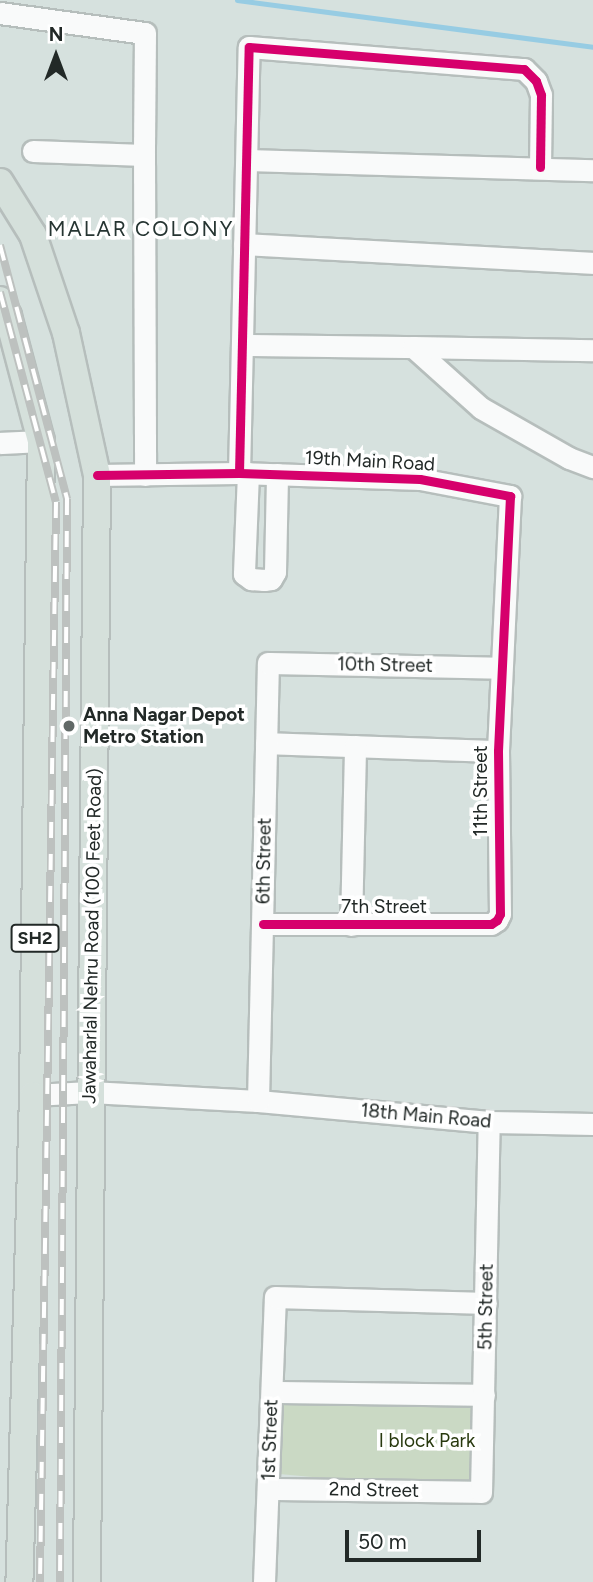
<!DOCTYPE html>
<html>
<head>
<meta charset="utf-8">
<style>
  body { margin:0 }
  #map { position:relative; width:593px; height:1582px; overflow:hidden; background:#d6e1de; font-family:Figtree,sans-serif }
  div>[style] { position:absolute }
  .green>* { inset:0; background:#cad9c4 }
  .stream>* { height:5px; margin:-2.5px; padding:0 2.5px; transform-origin:2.5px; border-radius:2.5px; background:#97cce3 }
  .roads { filter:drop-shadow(2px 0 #b6bebc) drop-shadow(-2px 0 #b6bebc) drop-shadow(0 2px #b6bebc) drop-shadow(0 -2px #b6bebc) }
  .minor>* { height:21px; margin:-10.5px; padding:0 10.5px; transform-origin:10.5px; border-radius:10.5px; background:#f9fafa }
  .major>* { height:26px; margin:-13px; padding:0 13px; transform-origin:13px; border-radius:13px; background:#d5e0db }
  .rail>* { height:8px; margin-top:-4px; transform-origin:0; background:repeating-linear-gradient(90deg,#fff 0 16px,#bdc1bf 0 32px); box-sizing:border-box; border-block:2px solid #bdc1bf }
  .cycleway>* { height:9px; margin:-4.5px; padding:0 4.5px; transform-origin:4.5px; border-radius:4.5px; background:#d6006c }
  .dots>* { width:19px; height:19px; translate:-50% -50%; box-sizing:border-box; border:4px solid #fff; border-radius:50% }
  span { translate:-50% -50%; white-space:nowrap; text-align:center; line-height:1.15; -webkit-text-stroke:7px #fff; paint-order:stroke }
  .shield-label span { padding:2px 5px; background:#fff; border:2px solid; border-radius:5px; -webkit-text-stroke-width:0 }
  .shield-label { font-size:18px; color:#222927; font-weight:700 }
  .street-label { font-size:19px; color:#222927 }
  .poi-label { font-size:19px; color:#222927; font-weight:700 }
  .left { translate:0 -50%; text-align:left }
  .park-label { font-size:19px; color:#28390e }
  .neighbourhood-label { font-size:21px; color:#263532; letter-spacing:2px }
  .north { position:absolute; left:21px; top:21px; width:70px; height:70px; -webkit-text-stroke:5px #fff; paint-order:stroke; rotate:0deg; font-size:19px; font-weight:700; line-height:28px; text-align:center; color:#222927 }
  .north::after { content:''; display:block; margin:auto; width:24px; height:32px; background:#222927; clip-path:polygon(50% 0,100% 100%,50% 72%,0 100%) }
  .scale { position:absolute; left:345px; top:1530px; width:136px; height:32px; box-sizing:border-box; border:4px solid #222927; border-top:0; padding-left:9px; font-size:21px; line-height:24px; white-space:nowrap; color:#222927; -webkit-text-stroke:5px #fff; paint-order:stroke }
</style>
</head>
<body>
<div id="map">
  <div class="green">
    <div style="clip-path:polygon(272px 1392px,484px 1395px,468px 1491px,268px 1473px)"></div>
  </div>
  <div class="stream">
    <div style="left:237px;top:0;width:359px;rotate:7.5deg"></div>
  </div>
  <div class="roads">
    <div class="minor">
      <div style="left:0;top:13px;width:146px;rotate:7.9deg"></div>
      <div style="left:145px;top:33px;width:122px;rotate:90.5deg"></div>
      <div style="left:33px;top:151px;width:111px;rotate:2.1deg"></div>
      <div style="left:144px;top:155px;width:320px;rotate:89.8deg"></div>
      <div style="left:247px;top:160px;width:346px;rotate:1.7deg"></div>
      <div style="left:244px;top:244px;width:350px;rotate:3.1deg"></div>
      <div style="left:242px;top:345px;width:171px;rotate:0.7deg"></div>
      <div style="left:413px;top:347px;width:91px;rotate:41.9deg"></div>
      <div style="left:481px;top:408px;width:101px;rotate:29.6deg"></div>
      <div style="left:569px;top:458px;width:26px;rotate:21deg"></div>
      <div style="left:413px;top:347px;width:180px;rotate:1deg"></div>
      <div style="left:0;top:443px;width:41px;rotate:-2.8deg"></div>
      <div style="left:239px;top:473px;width:426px;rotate:-88.7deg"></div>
      <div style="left:249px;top:47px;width:276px;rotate:4.6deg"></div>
      <div style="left:524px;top:69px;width:17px;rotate:45deg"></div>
      <div style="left:536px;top:81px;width:15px;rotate:70deg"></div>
      <div style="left:541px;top:95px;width:72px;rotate:90.8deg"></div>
      <div style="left:248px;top:473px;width:101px;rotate:92.3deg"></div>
      <div style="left:244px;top:574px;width:9px;rotate:36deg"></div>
      <div style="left:251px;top:579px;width:13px;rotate:4deg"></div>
      <div style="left:264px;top:580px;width:7px;rotate:-8deg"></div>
      <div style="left:271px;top:579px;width:8px;rotate:-60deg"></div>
      <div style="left:275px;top:572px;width:98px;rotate:-88.8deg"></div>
      <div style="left:97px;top:475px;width:142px;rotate:-0.8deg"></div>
      <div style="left:239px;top:473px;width:181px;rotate:1.9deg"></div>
      <div style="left:420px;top:479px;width:92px;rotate:10.7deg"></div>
      <div style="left:510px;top:496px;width:255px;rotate:92.7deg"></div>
      <div style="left:498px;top:751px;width:163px;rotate:89.3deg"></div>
      <div style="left:500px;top:914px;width:7px;rotate:117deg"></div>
      <div style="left:497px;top:920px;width:7px;rotate:146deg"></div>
      <div style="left:491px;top:924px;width:228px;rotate:180deg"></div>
      <div style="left:266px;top:743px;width:232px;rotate:2deg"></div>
      <div style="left:351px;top:925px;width:179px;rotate:-88.7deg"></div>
      <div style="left:33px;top:1095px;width:57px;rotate:-3deg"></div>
      <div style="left:90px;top:1092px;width:168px;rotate:3.1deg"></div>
      <div style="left:258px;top:1101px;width:232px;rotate:5.2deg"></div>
      <div style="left:489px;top:1122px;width:104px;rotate:1.1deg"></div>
      <div style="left:258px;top:1101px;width:438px;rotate:-88.7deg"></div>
      <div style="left:268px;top:663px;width:233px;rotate:1.2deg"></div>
      <div style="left:272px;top:1392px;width:212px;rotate:0.8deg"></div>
      <div style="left:268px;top:1489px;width:213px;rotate:0.8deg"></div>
      <div style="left:481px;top:1492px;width:370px;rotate:-88.8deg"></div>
      <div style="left:264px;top:1582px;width:285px;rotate:-87.8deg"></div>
      <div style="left:275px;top:1297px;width:211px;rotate:1.6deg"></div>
    </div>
    <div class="major">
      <div style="left:0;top:182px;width:62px;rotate:58.1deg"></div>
      <div style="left:33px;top:235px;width:103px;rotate:71.4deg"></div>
      <div style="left:66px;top:333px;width:145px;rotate:77.7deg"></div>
      <div style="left:97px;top:475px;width:1107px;rotate:90.52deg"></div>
      <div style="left:0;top:300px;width:18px;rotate:63deg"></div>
      <div style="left:8px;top:316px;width:129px;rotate:75.2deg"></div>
      <div style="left:41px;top:441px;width:654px;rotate:90.7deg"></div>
      <div style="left:33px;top:1095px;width:487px;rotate:91.6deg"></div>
    </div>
  </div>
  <div class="rail">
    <div style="left:0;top:245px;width:263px;rotate:75.2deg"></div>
    <div style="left:67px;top:499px;width:1083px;rotate:90.37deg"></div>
    <div style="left:0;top:292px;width:217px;rotate:75.1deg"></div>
    <div style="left:56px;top:502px;width:1080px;rotate:90.85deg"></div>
  </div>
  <div class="cycleway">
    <div style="left:239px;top:473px;width:426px;rotate:-88.7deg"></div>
    <div style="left:249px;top:47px;width:276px;rotate:4.6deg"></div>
    <div style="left:524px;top:69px;width:17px;rotate:45deg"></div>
    <div style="left:536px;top:81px;width:15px;rotate:70deg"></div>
    <div style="left:541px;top:95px;width:72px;rotate:90.8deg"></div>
    <div style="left:97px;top:475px;width:142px;rotate:-0.8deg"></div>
    <div style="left:239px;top:473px;width:181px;rotate:1.9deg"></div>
    <div style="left:420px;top:479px;width:92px;rotate:10.7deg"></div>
    <div style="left:510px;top:496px;width:255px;rotate:92.7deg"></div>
    <div style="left:498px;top:751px;width:163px;rotate:89.3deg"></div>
    <div style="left:500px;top:914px;width:7px;rotate:117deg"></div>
    <div style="left:497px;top:920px;width:7px;rotate:146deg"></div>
    <div style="left:491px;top:924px;width:228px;rotate:180deg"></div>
  </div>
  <div class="dots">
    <div style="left:69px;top:726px;background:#616967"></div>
  </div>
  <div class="shield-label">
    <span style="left:35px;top:938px">SH2</span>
  </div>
  <div class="street-label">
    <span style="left:370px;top:461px;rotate:3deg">19th Main Road</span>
    <span style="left:385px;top:665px;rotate:1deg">10th Street</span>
    <span style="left:481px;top:791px;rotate:-90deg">11th Street</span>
    <span style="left:264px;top:861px;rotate:-89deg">6th Street</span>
    <span style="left:384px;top:907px">7th Street</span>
    <span style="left:92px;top:936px;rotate:-89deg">Jawaharlal Nehru Road (100 Feet Road)</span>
    <span style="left:426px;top:1116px;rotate:5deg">18th Main Road</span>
    <span style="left:486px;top:1307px;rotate:-89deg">5th Street</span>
    <span style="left:270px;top:1440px;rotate:-88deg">1st Street</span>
    <span style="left:374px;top:1490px;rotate:1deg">2nd Street</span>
  </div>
  <div class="poi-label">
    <span class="left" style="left:83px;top:726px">Anna Nagar Depot<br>Metro Station</span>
  </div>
  <div class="park-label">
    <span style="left:427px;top:1441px">I block Park</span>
  </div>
  <div class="neighbourhood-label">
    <span style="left:141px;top:229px">MALAR COLONY</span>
  </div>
  <div class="north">N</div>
  <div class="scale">50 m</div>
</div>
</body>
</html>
